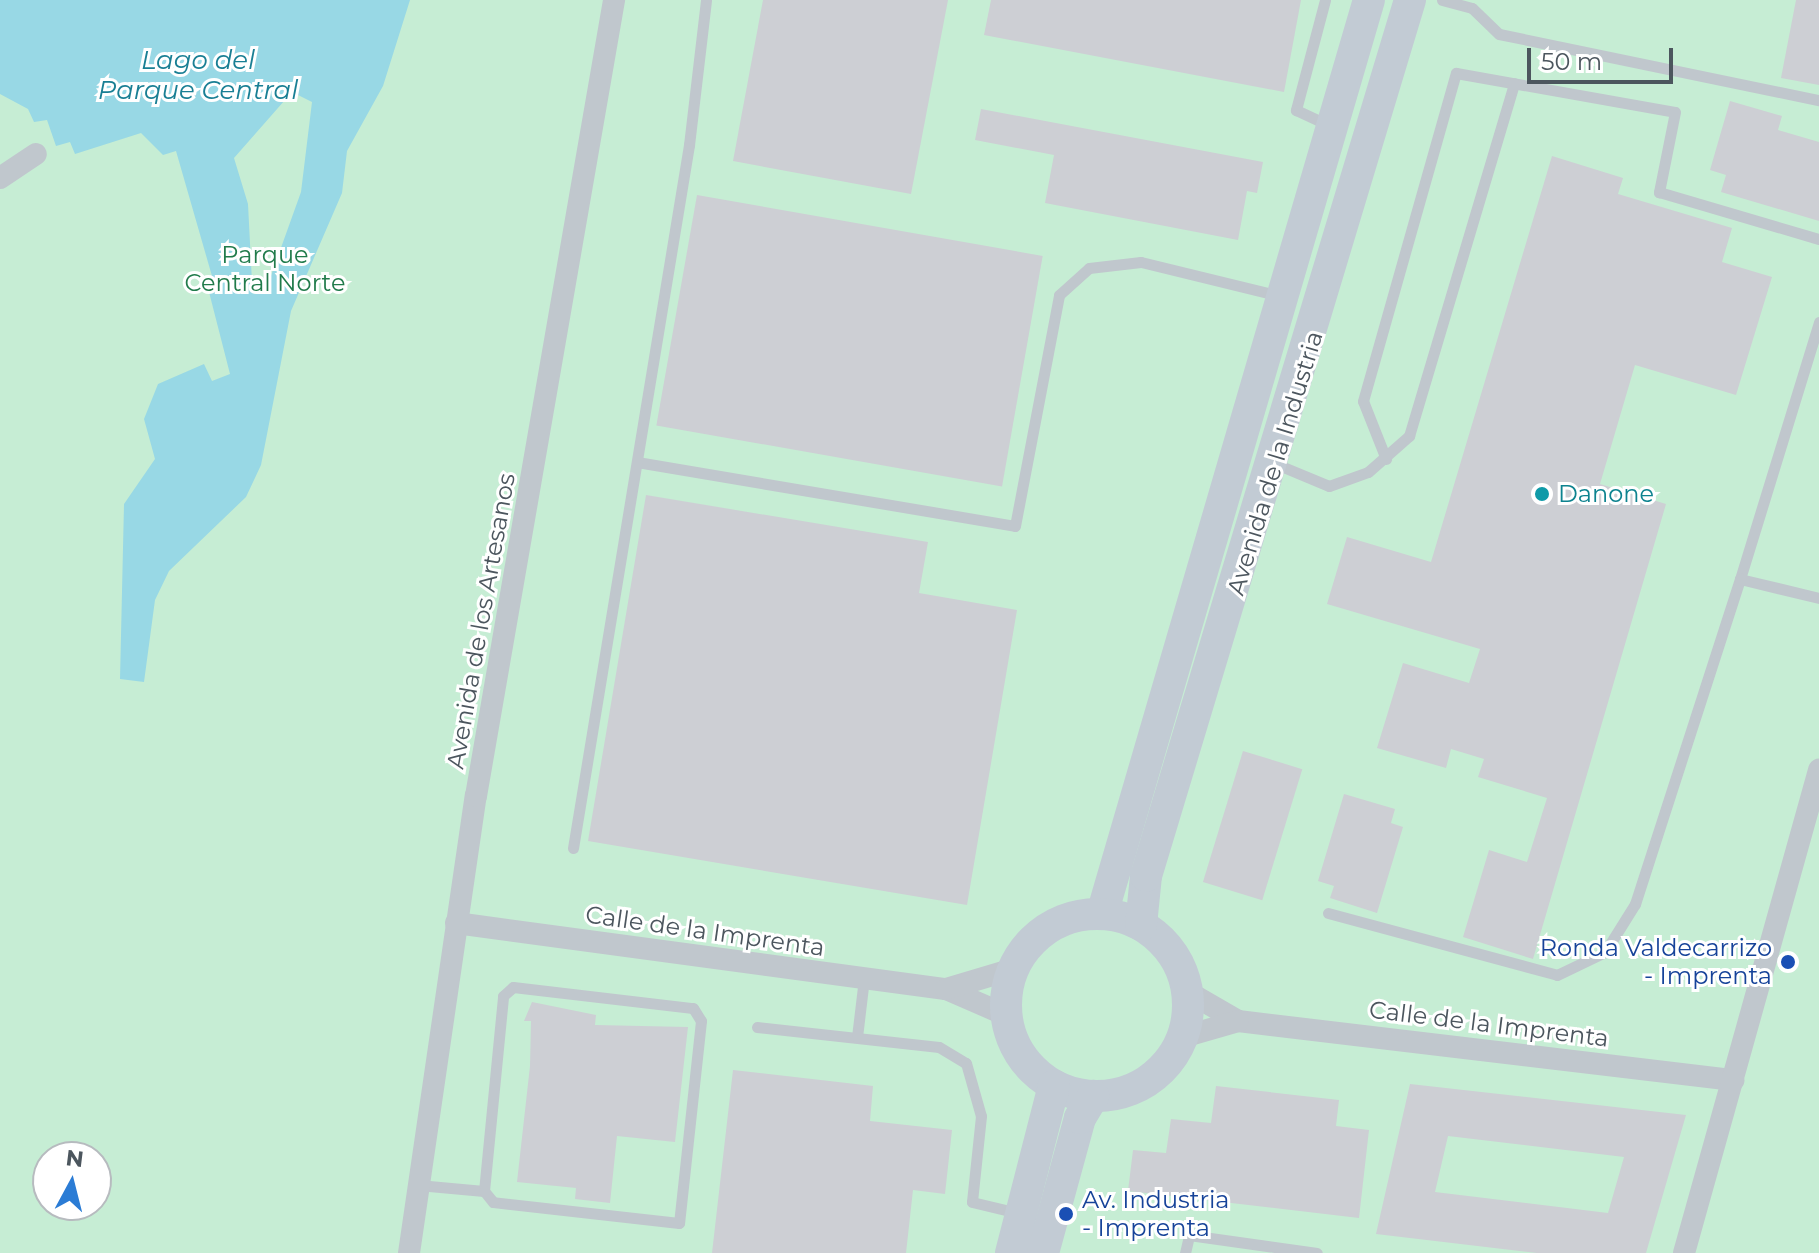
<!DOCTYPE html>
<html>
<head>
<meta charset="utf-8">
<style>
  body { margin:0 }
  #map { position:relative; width:1819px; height:1253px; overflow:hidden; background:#f4f3f3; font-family:Montserrat,sans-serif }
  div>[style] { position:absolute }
  .green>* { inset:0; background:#c6edd4 }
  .water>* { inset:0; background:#98d8e5 }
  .building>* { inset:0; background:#cdcfd4; transform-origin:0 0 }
  .lane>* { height:11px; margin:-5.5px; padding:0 5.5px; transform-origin:5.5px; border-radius:5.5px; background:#c0c7cd }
  .street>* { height:22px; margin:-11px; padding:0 11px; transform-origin:11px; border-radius:11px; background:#c0c7cd }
  .secondary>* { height:32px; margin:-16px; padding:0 16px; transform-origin:16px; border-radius:16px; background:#c2cbd4 }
  .secondary>.ring { margin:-16px; padding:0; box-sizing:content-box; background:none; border:32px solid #c2cbd4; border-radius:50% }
  .dots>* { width:22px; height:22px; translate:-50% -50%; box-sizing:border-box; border:4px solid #fff; border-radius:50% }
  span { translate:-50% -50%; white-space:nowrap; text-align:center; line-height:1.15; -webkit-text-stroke:6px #fff; paint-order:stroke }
  .park-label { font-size:24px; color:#217b4b }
  .street-label { font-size:24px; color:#4c565e }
  .culture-label { font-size:24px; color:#0d838f }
  .left { translate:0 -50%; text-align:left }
  .transit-label { font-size:24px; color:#164399 }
  .right { translate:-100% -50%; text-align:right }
  .water-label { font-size:26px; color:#197f94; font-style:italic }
  .north { position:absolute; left:32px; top:1141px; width:80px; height:80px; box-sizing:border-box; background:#fff; border:2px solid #b7bbbf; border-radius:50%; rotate:7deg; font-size:22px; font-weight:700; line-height:32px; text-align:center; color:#4c565e }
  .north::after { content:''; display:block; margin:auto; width:28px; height:36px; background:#2b7cd5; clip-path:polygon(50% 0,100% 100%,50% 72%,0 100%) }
  .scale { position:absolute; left:1527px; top:48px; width:146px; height:36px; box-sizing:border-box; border:4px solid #4c565e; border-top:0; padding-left:10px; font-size:24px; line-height:28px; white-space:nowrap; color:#4c565e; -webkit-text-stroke:6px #fff; paint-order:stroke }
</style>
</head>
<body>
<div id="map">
  <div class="green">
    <div style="clip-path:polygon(evenodd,0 0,1819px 0,1819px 1253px,0 1253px,0 0,48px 1157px,96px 1157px,96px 1205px,48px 1205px,48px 1157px)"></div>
  </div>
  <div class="water">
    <div style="clip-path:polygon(evenodd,0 0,410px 0,383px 86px,347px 151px,342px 193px,291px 311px,261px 465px,246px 497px,169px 571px,155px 600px,144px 682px,120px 679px,124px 504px,155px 459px,144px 419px,158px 384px,204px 364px,212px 381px,230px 374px,209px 292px,216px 290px,176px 151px,163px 155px,141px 133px,75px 154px,70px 142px,56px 146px,47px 120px,34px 122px,28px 109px,0 94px,0 0,292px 92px,312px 102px,301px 192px,268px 284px,252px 282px,248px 204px,234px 158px,292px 92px)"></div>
  </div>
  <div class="building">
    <div style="clip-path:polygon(763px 0,948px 0,911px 194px,733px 161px)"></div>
    <div style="clip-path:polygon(991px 0,1301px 0,1284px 92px,984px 35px)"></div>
    <div style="clip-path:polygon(1796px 0,1819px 0,1819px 85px,1781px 78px)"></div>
    <div style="clip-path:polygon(1730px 101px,1782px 116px,1778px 130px,1819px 142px,1819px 221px,1721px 192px,1726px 175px,1710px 170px)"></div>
    <div style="clip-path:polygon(981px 109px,1263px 162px,1257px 193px,1247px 191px,1238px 240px,1045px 203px,1054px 155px,975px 140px)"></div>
    <div style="clip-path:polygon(1552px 156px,1623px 178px,1618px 194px,1732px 228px,1722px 262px,1772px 277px,1736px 395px,1635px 365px,1600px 484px,1666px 504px,1533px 959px,1463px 937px,1489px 850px,1527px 862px,1547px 798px,1478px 777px,1484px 759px,1451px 749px,1446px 768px,1377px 748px,1403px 663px,1469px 683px,1480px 649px,1327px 604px,1347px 537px,1431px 562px)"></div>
    <div style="left:697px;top:195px;width:351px;height:234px;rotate:10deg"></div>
    <div style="clip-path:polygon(646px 495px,928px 542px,919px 593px,1017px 610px,967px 905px,588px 841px)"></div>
    <div style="left:1243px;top:751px;width:62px;height:137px;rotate:17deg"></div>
    <div style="clip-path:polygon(1344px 794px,1395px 809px,1391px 823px,1403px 827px,1377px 913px,1330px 898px,1334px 886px,1318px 881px)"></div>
    <div style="clip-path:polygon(532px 1002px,596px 1015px,595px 1025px,688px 1027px,675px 1142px,617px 1136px,610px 1203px,575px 1199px,576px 1188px,517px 1182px,530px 1066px,531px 1021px,524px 1021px)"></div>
    <div style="clip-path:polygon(733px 1070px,873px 1086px,870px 1121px,952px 1130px,945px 1194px,913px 1190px,906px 1253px,712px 1253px)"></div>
    <div style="clip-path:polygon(evenodd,1410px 1084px,1686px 1115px,1646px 1253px,1537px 1253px,1376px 1234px,1410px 1084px,1448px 1136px,1624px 1157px,1608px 1213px,1435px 1192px,1448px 1136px)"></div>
    <div style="clip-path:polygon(1216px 1086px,1339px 1100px,1336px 1126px,1369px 1130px,1359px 1218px,1128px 1191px,1133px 1150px,1166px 1153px,1171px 1119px,1211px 1123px)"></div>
  </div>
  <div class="lane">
    <div style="left:1325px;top:0;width:114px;rotate:104.8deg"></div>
    <div style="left:1296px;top:110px;width:38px;rotate:25deg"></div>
    <div style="left:1442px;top:0;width:31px;rotate:15deg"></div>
    <div style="left:1472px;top:8px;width:37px;rotate:44deg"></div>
    <div style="left:1499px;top:34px;width:327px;rotate:11.7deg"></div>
    <div style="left:1386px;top:459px;width:62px;rotate:-111.6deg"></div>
    <div style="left:1363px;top:401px;width:341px;rotate:-74.2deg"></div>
    <div style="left:1456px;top:73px;width:222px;rotate:10.1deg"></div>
    <div style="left:1675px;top:112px;width:82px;rotate:101.3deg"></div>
    <div style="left:1659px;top:192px;width:167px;rotate:16.4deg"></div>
    <div style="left:637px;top:462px;width:383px;rotate:9.6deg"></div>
    <div style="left:1015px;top:526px;width:235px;rotate:-79.2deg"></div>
    <div style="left:1059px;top:295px;width:40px;rotate:-42deg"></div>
    <div style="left:1089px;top:268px;width:52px;rotate:-6.6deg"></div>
    <div style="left:1141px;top:262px;width:144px;rotate:13.7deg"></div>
    <div style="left:1276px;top:464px;width:57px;rotate:22.5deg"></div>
    <div style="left:1329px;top:486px;width:41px;rotate:-19.7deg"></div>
    <div style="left:1368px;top:472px;width:55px;rotate:-41.3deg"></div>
    <div style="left:1409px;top:436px;width:368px;rotate:-73.4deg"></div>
    <div style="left:1740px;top:579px;width:269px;rotate:-72.9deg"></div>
    <div style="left:573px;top:848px;width:713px;rotate:-80.63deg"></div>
    <div style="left:689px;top:145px;width:146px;rotate:-83.3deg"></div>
    <div style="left:1328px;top:913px;width:237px;rotate:15.1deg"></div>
    <div style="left:1557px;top:975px;width:53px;rotate:-25.6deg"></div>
    <div style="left:1605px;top:952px;width:57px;rotate:-58deg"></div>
    <div style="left:1635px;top:904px;width:342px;rotate:-72.1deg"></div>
    <div style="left:1740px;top:579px;width:81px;rotate:13.5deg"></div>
    <div style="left:757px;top:1027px;width:183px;rotate:6.3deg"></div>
    <div style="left:939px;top:1047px;width:31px;rotate:31deg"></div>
    <div style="left:966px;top:1063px;width:55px;rotate:74.2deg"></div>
    <div style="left:981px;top:1116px;width:86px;rotate:96deg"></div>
    <div style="left:972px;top:1202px;width:47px;rotate:13.4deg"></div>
    <div style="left:857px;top:1037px;width:59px;rotate:-83.2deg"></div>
    <div style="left:418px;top:1185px;width:66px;rotate:5.2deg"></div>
    <div style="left:484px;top:1191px;width:196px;rotate:-84.4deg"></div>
    <div style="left:503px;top:996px;width:13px;rotate:-42deg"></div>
    <div style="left:513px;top:987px;width:181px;rotate:6.7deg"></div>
    <div style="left:693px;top:1008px;width:15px;rotate:58deg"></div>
    <div style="left:701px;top:1021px;width:203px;rotate:96.2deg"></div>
    <div style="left:679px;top:1223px;width:187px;rotate:-173.6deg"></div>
    <div style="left:493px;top:1202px;width:14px;rotate:-129deg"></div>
    <div style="left:1185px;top:1253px;width:18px;rotate:-77deg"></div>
    <div style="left:1189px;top:1235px;width:129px;rotate:8deg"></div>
  </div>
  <div class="street">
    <div style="left:0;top:178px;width:43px;rotate:-33.7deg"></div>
    <div style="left:456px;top:923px;width:494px;rotate:7.7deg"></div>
    <div style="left:946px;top:989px;width:65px;rotate:23.4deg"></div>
    <div style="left:946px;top:989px;width:70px;rotate:-16.6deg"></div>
    <div style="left:1188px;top:992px;width:58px;rotate:30.1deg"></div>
    <div style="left:1238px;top:1021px;width:499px;rotate:6.8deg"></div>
    <div style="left:1183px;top:1037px;width:57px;rotate:-16.2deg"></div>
    <div style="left:409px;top:1253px;width:462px;rotate:-81.7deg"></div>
    <div style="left:476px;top:796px;width:808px;rotate:-80.16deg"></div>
    <div style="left:1684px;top:1253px;width:502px;rotate:-74.38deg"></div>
  </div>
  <div class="secondary">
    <div style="left:1102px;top:914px;width:952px;rotate:-73.72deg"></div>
    <div class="ring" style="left:1006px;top:914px;width:150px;height:150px"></div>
    <div style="left:1141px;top:925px;width:49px;rotate:-84.2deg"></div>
    <div style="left:1146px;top:876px;width:915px;rotate:-73.23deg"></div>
    <div style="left:1011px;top:1253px;width:173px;rotate:-75.6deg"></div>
    <div style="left:1043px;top:1253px;width:140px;rotate:-74.7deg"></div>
    <div style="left:1080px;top:1118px;width:26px;rotate:-59deg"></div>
  </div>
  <div class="dots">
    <div style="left:1542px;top:494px;background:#0f9aa8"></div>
    <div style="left:1788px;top:962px;background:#1a4fb4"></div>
    <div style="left:1066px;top:1214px;background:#1a4fb4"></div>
  </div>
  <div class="park-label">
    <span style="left:265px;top:269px">Parque<br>Central Norte</span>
  </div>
  <div class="street-label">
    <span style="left:1275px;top:463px;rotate:-73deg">Avenida de la Industria</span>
    <span style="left:481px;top:621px;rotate:-80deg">Avenida de los Artesanos</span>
    <span style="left:705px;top:931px;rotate:8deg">Calle de la Imprenta</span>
    <span style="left:1489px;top:1024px;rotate:7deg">Calle de la Imprenta</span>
  </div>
  <div class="culture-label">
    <span class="left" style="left:1558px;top:494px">Danone</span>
  </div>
  <div class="transit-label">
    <span class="right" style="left:1772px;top:962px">Ronda Valdecarrizo<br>- Imprenta</span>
    <span class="left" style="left:1082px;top:1214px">Av. Industria<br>- Imprenta</span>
  </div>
  <div class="water-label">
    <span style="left:198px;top:76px">Lago del<br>Parque Central</span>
  </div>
  <div class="north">N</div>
  <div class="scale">50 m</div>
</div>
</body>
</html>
